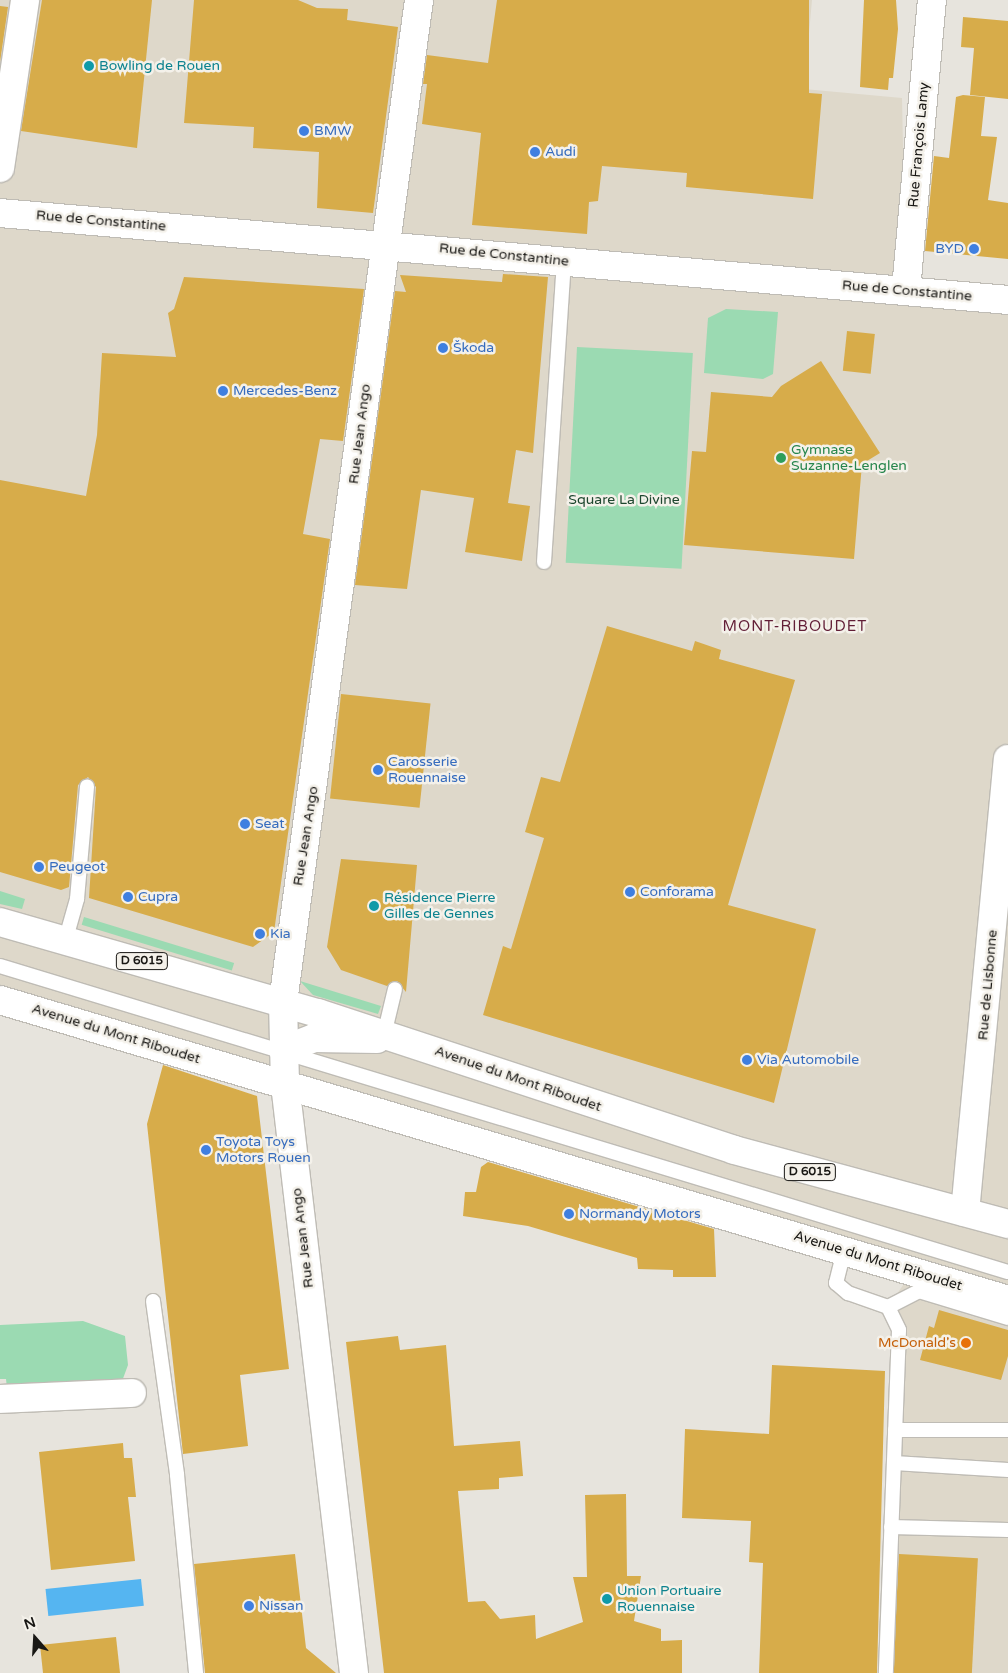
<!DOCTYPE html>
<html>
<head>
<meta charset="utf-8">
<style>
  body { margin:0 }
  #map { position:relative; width:1008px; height:1673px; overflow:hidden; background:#e7e4dd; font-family:"Varela Round",sans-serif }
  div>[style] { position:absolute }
  .built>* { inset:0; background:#ded8ca }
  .green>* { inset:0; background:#9bdab2; transform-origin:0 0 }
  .water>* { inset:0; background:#55b5f1; transform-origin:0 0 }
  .building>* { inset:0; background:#d7ac4a; transform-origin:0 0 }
  .roads { filter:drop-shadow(1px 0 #bfbcb5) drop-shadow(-1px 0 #bfbcb5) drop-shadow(0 1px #bfbcb5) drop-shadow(0 -1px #bfbcb5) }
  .lane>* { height:14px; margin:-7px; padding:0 7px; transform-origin:7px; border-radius:7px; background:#fff }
  .street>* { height:28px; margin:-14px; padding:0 14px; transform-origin:14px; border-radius:14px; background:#fff }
  .secondary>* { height:28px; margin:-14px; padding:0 14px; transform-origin:14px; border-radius:14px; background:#fff }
  .primary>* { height:28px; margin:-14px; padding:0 14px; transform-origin:14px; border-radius:14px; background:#fff }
  .dots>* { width:14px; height:14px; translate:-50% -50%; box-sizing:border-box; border:2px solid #f4f1ea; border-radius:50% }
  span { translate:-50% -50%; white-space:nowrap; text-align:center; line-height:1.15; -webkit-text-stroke:5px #f4f1ea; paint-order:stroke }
  .shield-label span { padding:1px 4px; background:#f4f1ea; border:1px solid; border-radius:4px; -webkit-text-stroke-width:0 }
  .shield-label { font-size:12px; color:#181714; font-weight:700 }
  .culture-label { font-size:14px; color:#0d838f }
  .left { translate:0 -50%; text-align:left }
  .shop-label { font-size:14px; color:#366cbe }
  .right { translate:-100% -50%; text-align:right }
  .street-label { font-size:14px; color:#181714 }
  .leisure-label { font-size:14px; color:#27864d }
  .park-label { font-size:14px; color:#1e472f }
  .food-label { font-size:14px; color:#c56008 }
  .neighbourhood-label { font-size:15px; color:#621e36; letter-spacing:1px }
  .north { position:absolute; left:10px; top:1613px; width:50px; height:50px; -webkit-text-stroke:4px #f4f1ea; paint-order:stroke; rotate:341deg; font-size:14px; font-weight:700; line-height:20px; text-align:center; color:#181714 }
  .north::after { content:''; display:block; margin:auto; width:18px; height:22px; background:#181714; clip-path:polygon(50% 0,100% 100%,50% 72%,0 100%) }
</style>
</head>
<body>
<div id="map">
  <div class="built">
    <div style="clip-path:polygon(0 0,812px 0,804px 89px,902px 98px,906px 290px,1008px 295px,1008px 1673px,886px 1673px,899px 1330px,888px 1307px,912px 1272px,0 999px)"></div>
  </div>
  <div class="green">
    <div style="clip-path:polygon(726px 309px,778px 312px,773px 374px,763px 379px,704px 373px,708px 318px)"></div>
    <div style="left:577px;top:347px;width:116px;height:216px;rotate:3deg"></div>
    <div style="clip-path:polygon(0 891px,25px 899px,22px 909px,0 904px)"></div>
    <div style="left:84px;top:917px;width:157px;height:8px;rotate:17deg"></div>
    <div style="clip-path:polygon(300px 981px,381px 1006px,378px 1014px,313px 995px)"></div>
    <div style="clip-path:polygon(83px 1321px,125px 1336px,128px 1365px,121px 1384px,7px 1388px,6px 1379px,0 1379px,0 1325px)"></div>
  </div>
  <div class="water">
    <div style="left:141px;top:1579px;width:27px;height:96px;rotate:84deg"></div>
  </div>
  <div class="building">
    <div style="clip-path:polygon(42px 0,152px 0,137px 148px,21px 131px)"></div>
    <div style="clip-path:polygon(194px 0,298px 0,317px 8px,348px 9px,347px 20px,398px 27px,373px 213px,317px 208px,319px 152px,253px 148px,254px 127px,184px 123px)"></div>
    <div style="clip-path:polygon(497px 0,809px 0,809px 93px,822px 94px,813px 199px,686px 187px,687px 173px,602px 166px,598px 201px,589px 202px,587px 234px,472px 225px,481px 133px,422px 124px,427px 84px,423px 84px,427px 55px,488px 63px)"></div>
    <div style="clip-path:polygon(864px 0,896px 0,898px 29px,893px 78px,889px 78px,888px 90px,860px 87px)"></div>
    <div style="clip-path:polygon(0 6px,8px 7px,0 62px)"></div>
    <div style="clip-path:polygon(963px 17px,1008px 21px,1008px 99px,970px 95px,974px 48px,961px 47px)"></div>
    <div style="clip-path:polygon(963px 95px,985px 97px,981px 136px,997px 137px,988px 200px,1008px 203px,1008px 259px,925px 251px,934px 156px,949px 158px,956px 97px)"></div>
    <div style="clip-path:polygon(503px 274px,548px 277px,533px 453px,516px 450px,508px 503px,530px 506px,522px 561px,465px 552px,474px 498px,421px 490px,407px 589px,355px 585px,395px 291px,406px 292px,400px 275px,502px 282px)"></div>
    <div style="clip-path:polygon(184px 277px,364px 289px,343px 441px,320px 439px,303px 534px,330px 539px,274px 932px,253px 947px,89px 898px,96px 787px,88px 777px,78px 785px,69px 887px,61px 890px,0 872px,0 480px,86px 496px,97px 435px,102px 353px,176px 357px,168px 313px,174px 309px)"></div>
    <div style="left:847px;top:331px;width:28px;height:40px;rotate:6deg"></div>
    <div style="clip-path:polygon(821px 361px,880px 453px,862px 464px,854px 559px,684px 545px,692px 451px,706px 452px,711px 392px,772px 397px,781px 386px)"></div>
    <div style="clip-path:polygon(607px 626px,692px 651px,695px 641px,721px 650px,719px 659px,795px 680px,728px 905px,816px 929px,774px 1103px,483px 1015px,503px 946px,511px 949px,544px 838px,525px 832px,541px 777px,560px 782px)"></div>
    <div style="left:341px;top:694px;width:90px;height:105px;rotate:6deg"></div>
    <div style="clip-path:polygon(341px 859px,417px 865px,406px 992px,397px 981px,387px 986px,341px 970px,327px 947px)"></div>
    <div style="clip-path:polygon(163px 1065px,257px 1096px,289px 1369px,240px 1375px,248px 1446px,183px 1454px,147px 1124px)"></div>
    <div style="clip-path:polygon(488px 1162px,714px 1229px,716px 1277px,673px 1277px,673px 1270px,638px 1269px,637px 1258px,528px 1226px,463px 1216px,465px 1192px,476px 1192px,481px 1167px)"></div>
    <div style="clip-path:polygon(939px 1310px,1008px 1330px,1008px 1356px,1001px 1380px,920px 1360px,929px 1326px,934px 1328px)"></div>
    <div style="clip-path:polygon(398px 1336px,400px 1350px,446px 1345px,454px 1446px,520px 1441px,523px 1476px,499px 1478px,499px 1489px,458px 1491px,468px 1602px,485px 1601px,500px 1619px,535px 1615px,536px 1639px,583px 1622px,573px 1577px,587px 1577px,585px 1495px,626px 1494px,627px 1576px,641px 1576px,634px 1621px,661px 1629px,661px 1641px,682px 1640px,682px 1673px,384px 1673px,346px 1342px)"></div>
    <div style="clip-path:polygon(772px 1365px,885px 1371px,877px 1673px,759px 1673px,763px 1563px,749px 1562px,751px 1521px,682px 1518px,685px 1429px,769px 1434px)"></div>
    <div style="clip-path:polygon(123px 1443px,124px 1458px,132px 1458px,136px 1497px,128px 1497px,135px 1561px,51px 1570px,39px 1452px)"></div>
    <div style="clip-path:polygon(295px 1554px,306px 1648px,336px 1673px,205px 1673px,194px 1564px)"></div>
    <div style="left:899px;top:1554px;width:79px;height:119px;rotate:3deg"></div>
    <div style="clip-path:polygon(116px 1637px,120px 1673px,43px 1673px,40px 1645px)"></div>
  </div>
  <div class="roads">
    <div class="lane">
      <div style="left:544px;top:562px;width:303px;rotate:-86.2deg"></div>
      <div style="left:66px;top:938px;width:41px;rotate:-74.2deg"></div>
      <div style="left:77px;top:899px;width:113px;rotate:-84.9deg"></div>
      <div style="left:0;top:966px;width:1053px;rotate:16.89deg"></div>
      <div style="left:384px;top:1035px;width:47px;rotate:-76.6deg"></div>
      <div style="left:844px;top:1251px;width:33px;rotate:104deg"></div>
      <div style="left:836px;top:1283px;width:16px;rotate:40deg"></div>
      <div style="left:848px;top:1293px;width:42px;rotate:19.3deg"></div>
      <div style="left:888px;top:1307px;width:25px;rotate:64deg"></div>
      <div style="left:899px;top:1330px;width:343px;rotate:92.2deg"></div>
      <div style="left:153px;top:1301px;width:176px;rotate:82.1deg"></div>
      <div style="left:177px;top:1475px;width:199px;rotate:84.5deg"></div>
      <div style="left:888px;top:1307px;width:35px;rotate:-27deg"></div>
      <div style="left:919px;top:1291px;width:93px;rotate:16.9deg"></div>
      <div style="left:895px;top:1430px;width:113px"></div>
      <div style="left:894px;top:1463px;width:114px;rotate:3.5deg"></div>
      <div style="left:891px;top:1527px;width:117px;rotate:1.5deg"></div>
    </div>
    <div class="street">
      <div style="left:0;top:168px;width:170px;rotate:-81.5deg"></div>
      <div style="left:906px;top:290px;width:291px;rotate:-84.9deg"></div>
      <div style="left:965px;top:1212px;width:455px;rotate:-84.6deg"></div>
      <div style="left:0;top:1399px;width:132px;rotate:-2.6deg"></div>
    </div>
    <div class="secondary">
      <div style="left:0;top:213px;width:1012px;rotate:4.93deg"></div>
      <div style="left:0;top:1000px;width:1052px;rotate:16.57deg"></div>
      <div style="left:354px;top:1673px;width:593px;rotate:-96.68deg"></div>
      <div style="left:285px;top:1084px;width:82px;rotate:-91.4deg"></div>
      <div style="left:283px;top:1002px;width:1011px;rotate:-82.27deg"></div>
    </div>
    <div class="primary">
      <div style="left:0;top:922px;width:331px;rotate:16deg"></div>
      <div style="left:318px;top:1013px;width:438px;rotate:18.2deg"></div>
      <div style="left:734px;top:1150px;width:284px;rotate:15.1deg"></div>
      <div style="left:283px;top:1050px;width:33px;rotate:-21deg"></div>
      <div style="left:314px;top:1038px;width:63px;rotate:0.9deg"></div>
    </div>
  </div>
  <div class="dots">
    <div style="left:89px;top:66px;background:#0f9aa8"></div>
    <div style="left:304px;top:131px;background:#3f7fe0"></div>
    <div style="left:535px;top:152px;background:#3f7fe0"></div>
    <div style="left:974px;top:249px;background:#3f7fe0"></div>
    <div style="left:443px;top:348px;background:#3f7fe0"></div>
    <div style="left:223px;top:391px;background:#3f7fe0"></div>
    <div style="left:781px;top:458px;background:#2e9e5b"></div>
    <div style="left:378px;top:770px;background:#3f7fe0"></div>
    <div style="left:245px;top:824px;background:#3f7fe0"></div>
    <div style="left:39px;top:867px;background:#3f7fe0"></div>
    <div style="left:630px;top:892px;background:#3f7fe0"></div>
    <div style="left:128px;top:897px;background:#3f7fe0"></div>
    <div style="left:374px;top:906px;background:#0f9aa8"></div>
    <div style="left:260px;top:934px;background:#3f7fe0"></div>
    <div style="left:747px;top:1060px;background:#3f7fe0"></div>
    <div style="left:206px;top:1150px;background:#3f7fe0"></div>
    <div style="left:569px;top:1214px;background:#3f7fe0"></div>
    <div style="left:966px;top:1343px;background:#e8710a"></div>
    <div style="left:607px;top:1599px;background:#0f9aa8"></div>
    <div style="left:249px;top:1606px;background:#3f7fe0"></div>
  </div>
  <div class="shield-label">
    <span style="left:142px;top:961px">D 6015</span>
    <span style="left:810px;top:1172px">D 6015</span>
  </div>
  <div class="culture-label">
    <span class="left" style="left:99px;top:66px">Bowling de Rouen</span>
    <span class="left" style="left:384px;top:906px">Résidence Pierre<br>Gilles de Gennes</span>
    <span class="left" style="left:617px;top:1599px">Union Portuaire<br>Rouennaise</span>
  </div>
  <div class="shop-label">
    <span class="left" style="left:314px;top:131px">BMW</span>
    <span class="left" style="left:545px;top:152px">Audi</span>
    <span class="right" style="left:964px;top:249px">BYD</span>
    <span class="left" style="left:453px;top:348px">Škoda</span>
    <span class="left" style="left:233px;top:391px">Mercedes-Benz</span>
    <span class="left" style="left:388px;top:770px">Carosserie<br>Rouennaise</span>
    <span class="left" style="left:255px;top:824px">Seat</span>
    <span class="left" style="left:49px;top:867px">Peugeot</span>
    <span class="left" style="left:640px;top:892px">Conforama</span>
    <span class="left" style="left:138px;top:897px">Cupra</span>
    <span class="left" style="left:270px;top:934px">Kia</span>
    <span class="left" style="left:757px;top:1060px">Via Automobile</span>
    <span class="left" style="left:216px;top:1150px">Toyota Toys<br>Motors Rouen</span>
    <span class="left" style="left:579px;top:1214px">Normandy Motors</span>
    <span class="left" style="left:259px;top:1606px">Nissan</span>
  </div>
  <div class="street-label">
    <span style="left:919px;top:145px;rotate:-85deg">Rue François Lamy</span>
    <span style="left:101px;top:221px;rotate:5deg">Rue de Constantine</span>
    <span style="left:504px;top:255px;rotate:6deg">Rue de Constantine</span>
    <span style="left:907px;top:291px;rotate:5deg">Rue de Constantine</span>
    <span style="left:360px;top:434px;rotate:-83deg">Rue Jean Ango</span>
    <span style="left:306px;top:836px;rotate:-81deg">Rue Jean Ango</span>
    <span style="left:988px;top:985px;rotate:-85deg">Rue de Lisbonne</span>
    <span style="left:116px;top:1034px;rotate:17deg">Avenue du Mont Riboudet</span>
    <span style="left:518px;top:1079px;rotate:19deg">Avenue du Mont Riboudet</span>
    <span style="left:303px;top:1238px;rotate:-97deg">Rue Jean Ango</span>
    <span style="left:878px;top:1261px;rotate:17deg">Avenue du Mont Riboudet</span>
  </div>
  <div class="leisure-label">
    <span class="left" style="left:791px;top:458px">Gymnase<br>Suzanne-Lenglen</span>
  </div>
  <div class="park-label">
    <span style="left:624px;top:500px">Square La Divine</span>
  </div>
  <div class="food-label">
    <span class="right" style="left:956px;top:1343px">McDonald's</span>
  </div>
  <div class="neighbourhood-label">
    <span style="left:795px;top:627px">MONT-RIBOUDET</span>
  </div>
  <div class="north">N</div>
</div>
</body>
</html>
